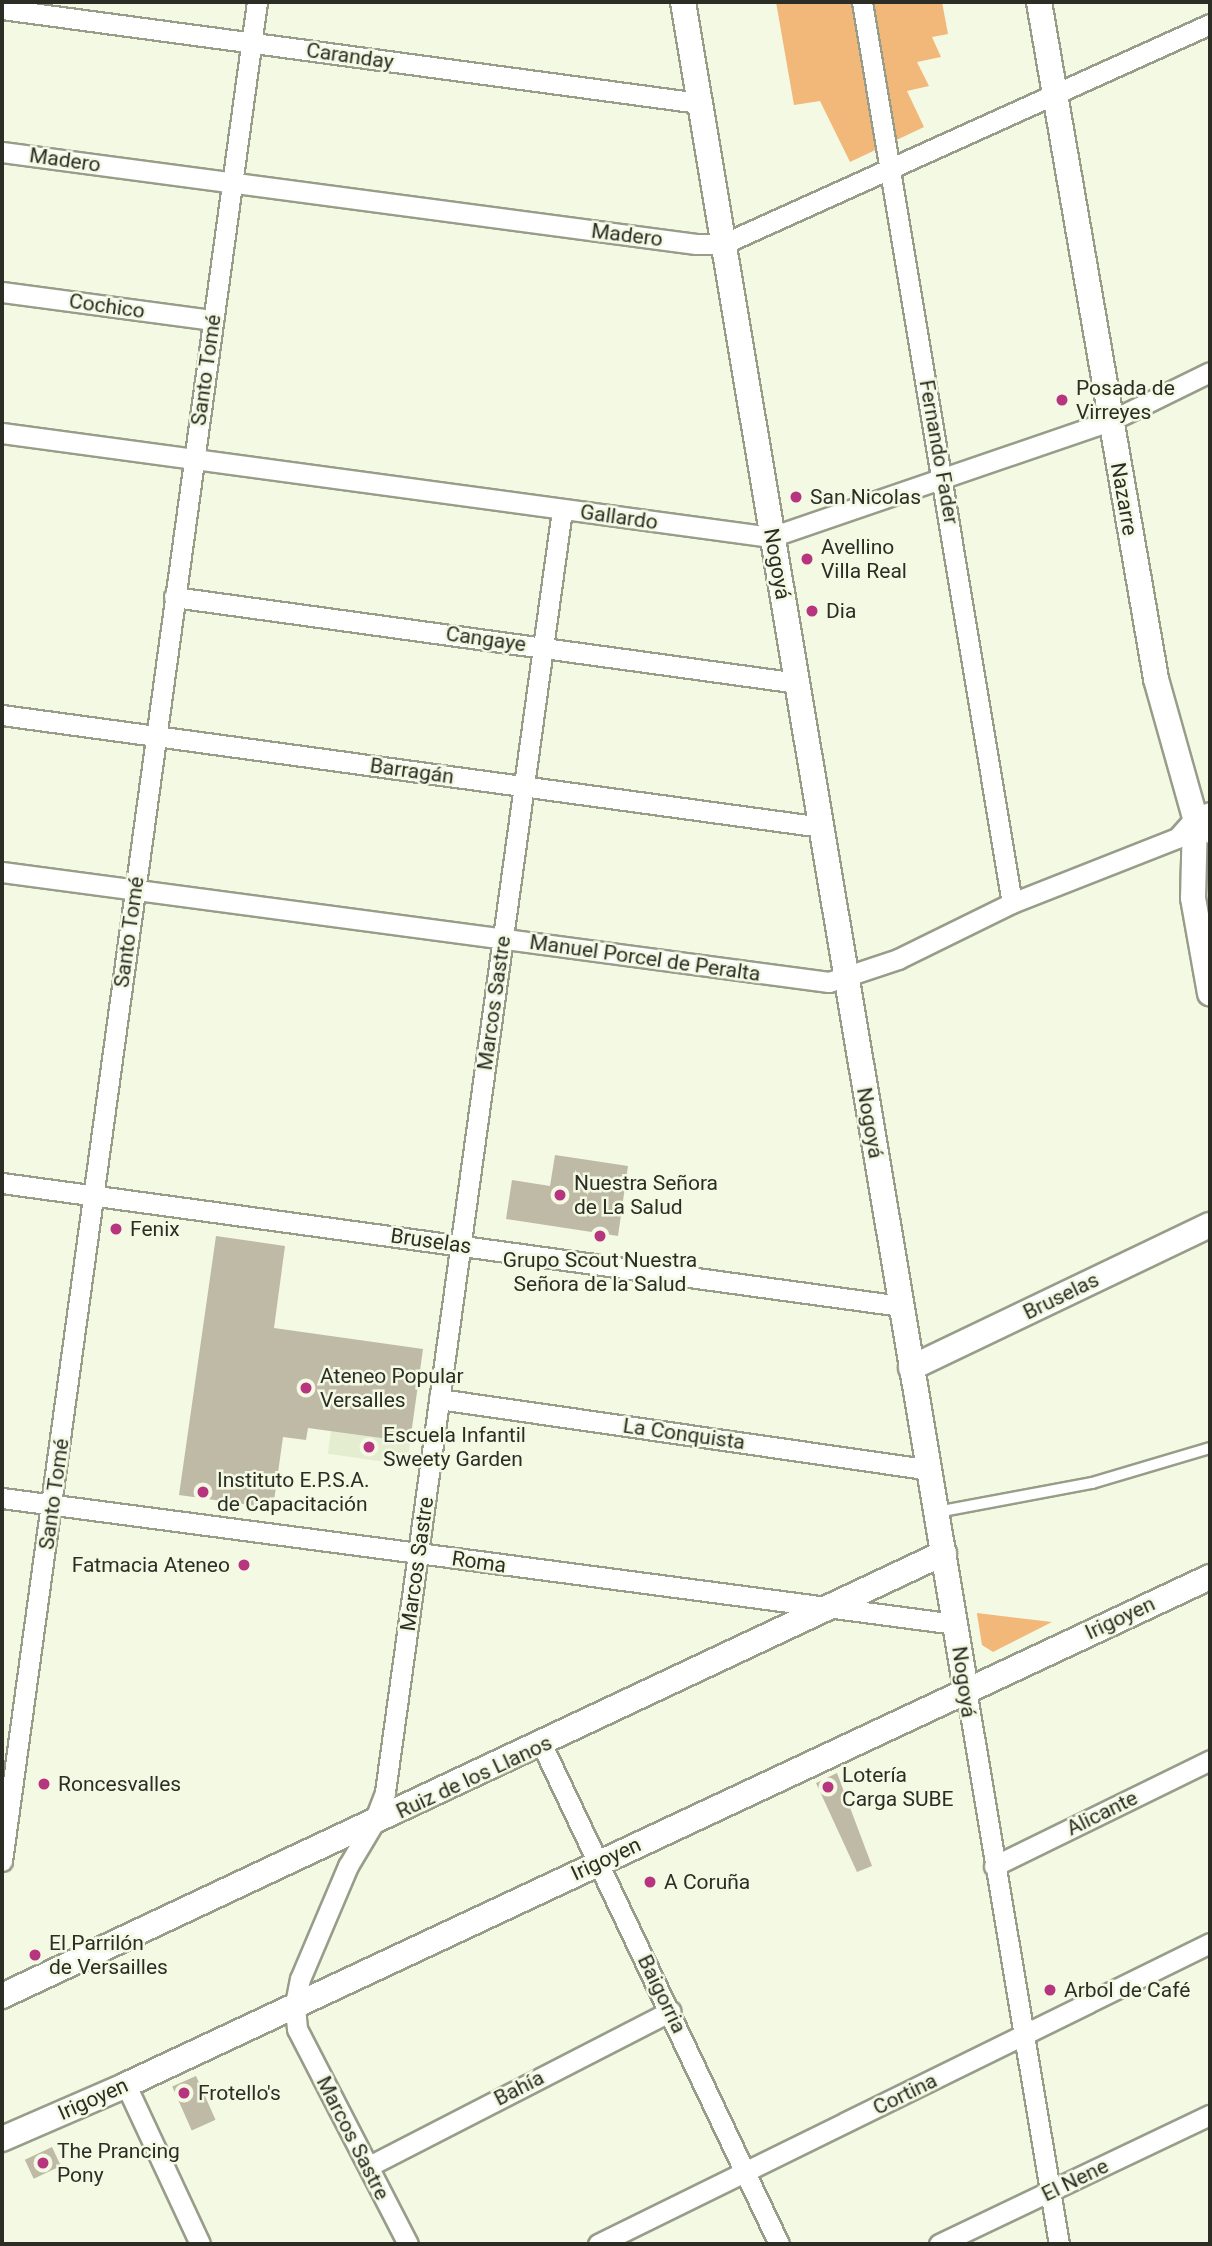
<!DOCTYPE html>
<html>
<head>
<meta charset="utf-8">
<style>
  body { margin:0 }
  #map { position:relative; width:1212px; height:2246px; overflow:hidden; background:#f3f9e3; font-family:Roboto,sans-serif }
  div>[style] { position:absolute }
  .built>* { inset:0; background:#e5edd0; transform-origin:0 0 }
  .green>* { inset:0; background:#f1b879 }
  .building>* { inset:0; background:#bfbaa5; transform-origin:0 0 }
  .roads { filter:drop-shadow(2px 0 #979d89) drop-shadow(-2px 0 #979d89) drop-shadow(0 2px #979d89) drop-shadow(0 -2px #979d89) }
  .service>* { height:10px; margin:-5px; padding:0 5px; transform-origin:5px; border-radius:5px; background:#fff }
  .minor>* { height:19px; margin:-9.5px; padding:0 9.5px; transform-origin:9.5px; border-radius:9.5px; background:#fff }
  .tertiary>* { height:24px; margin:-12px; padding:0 12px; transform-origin:12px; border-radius:12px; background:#fff }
  .dots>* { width:19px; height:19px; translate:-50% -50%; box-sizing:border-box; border:4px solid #f3f9e3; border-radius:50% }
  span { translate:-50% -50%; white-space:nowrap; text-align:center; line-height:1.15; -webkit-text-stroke:5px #f3f9e3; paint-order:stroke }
  .street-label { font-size:21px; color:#2c2e26 }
  .poi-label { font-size:21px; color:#2c2e26 }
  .left { translate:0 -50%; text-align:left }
  .right { translate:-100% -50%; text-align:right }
  .frame { position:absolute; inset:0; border:4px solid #2c2e26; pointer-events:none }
</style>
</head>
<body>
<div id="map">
  <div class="built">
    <div style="left:331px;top:1431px;width:80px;height:23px;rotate:8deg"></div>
  </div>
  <div class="green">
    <div style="clip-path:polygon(776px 2px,942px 2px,948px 34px,932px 37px,941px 57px,917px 62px,929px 86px,907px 91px,924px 127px,850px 162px,820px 101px,794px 105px)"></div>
    <div style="clip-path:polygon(977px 1614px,977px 1613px,1052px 1622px,993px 1652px,982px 1645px)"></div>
  </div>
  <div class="building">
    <div style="clip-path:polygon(555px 1155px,628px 1166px,618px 1236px,506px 1219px,512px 1180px,550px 1186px)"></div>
    <div style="clip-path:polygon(216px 1236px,285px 1246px,274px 1328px,423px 1349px,410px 1442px,308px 1428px,306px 1440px,283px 1437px,273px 1508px,179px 1495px)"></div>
    <div style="clip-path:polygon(837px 1773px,872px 1866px,857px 1872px,816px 1783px)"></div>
    <div style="left:196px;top:2076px;width:48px;height:26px;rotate:66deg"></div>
    <div style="left:52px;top:2147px;width:21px;height:30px;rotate:65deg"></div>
  </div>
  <div class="roads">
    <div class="service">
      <div style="left:937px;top:1512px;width:158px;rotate:-10.6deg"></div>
      <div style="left:1092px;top:1483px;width:123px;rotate:-16.5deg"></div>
    </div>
    <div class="minor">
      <div style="left:862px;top:2px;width:913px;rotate:80.55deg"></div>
      <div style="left:2px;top:9px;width:703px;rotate:7.68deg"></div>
      <div style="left:2px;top:152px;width:700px;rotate:7.55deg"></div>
      <div style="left:696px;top:244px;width:27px"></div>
      <div style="left:723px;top:244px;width:534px;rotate:-24.31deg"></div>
      <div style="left:2px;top:292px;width:213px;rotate:7.6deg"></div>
      <div style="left:2px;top:433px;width:776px;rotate:7.7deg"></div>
      <div style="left:771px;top:537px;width:358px;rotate:-18.9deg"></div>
      <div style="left:1110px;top:421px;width:111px;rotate:-26.1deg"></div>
      <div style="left:174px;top:597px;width:630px;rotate:7.85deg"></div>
      <div style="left:2px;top:715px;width:828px;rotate:7.78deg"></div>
      <div style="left:1195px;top:818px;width:21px;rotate:45deg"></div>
      <div style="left:2px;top:872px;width:834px;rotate:7.58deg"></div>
      <div style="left:829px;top:982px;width:73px;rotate:-18.4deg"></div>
      <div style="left:898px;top:959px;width:127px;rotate:-26.2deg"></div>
      <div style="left:1012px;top:903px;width:177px;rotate:-21.5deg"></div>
      <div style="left:1177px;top:838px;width:27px;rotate:-48deg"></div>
      <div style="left:1195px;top:818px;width:16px;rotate:-22deg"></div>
      <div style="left:2px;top:1183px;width:907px;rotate:7.79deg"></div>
      <div style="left:439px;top:1399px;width:495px;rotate:8.2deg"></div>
      <div style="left:2px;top:1498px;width:961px;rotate:7.53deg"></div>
      <div style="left:966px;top:1689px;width:563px;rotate:80.49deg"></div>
      <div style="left:542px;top:1745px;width:552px;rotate:64.59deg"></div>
      <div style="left:2px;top:1861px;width:1876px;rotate:-82.19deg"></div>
      <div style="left:994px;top:1866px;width:241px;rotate:-26.1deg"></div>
      <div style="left:126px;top:2085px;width:175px;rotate:65deg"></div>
      <div style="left:369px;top:2166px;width:339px;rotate:-27.2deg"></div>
      <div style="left:408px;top:2244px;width:242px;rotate:-117.3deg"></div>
      <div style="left:297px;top:2029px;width:25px;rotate:-95deg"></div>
      <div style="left:295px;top:2004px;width:25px;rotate:-79deg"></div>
      <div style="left:300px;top:1979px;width:123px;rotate:-67deg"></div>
      <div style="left:348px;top:1866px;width:49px;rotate:-59.2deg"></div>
      <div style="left:373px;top:1824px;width:34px;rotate:-69deg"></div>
      <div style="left:385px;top:1792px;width:1294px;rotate:-82.14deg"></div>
      <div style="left:598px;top:2244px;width:682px;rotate:-26.19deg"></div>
      <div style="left:939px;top:2244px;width:300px;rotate:-25.5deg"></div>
    </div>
    <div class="tertiary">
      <div style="left:683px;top:2px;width:1711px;rotate:80.48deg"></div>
      <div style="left:1039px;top:2px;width:687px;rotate:80.19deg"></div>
      <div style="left:1156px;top:679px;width:144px;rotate:74.3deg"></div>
      <div style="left:1195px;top:818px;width:80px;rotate:91.4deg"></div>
      <div style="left:1193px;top:898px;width:97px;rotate:79.9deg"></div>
      <div style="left:911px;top:1368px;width:331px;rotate:-25.6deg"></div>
      <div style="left:2px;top:1996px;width:1041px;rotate:-25.19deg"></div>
      <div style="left:2px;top:2139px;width:135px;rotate:-23.5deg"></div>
      <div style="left:126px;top:2085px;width:1197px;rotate:-25.11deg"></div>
    </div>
  </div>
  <div class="dots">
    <div style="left:1062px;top:400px;background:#b7357e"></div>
    <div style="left:796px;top:497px;background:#b7357e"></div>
    <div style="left:807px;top:559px;background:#b7357e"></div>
    <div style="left:812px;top:611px;background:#b7357e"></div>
    <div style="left:560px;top:1195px;background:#b7357e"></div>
    <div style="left:116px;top:1229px;background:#b7357e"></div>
    <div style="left:600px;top:1236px;background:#b7357e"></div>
    <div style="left:306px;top:1388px;background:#b7357e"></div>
    <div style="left:369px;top:1447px;background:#b7357e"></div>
    <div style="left:203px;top:1492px;background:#b7357e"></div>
    <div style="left:244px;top:1565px;background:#b7357e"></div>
    <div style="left:44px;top:1784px;background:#b7357e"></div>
    <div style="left:828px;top:1787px;background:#b7357e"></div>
    <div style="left:650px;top:1882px;background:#b7357e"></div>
    <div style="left:35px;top:1955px;background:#b7357e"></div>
    <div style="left:1050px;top:1990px;background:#b7357e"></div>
    <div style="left:184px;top:2093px;background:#b7357e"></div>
    <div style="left:43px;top:2163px;background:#b7357e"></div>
  </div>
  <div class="street-label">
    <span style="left:350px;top:56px;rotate:8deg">Caranday</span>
    <span style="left:65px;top:160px;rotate:8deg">Madero</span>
    <span style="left:627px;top:235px;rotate:7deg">Madero</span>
    <span style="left:107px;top:306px;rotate:8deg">Cochico</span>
    <span style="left:206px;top:370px;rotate:-82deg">Santo Tomé</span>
    <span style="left:939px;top:452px;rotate:80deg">Fernando Fader</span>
    <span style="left:1124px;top:499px;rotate:80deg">Nazarre</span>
    <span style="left:619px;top:517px;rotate:8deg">Gallardo</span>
    <span style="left:777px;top:564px;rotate:80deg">Nogoyá</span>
    <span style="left:486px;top:639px;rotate:8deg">Cangaye</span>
    <span style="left:412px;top:771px;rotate:8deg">Barragán</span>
    <span style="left:129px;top:932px;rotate:-82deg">Santo Tomé</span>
    <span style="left:645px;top:958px;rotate:8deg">Manuel Porcel de Peralta</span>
    <span style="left:494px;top:1003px;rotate:-82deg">Marcos Sastre</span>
    <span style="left:870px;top:1123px;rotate:80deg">Nogoyá</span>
    <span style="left:431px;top:1241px;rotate:8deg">Bruselas</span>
    <span style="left:1061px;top:1296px;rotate:-26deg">Bruselas</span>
    <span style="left:684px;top:1434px;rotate:8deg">La Conquista</span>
    <span style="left:54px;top:1494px;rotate:-82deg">Santo Tomé</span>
    <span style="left:479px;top:1562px;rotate:8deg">Roma</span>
    <span style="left:417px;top:1564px;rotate:-82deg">Marcos Sastre</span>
    <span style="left:1120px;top:1618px;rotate:-25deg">Irigoyen</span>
    <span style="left:964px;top:1682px;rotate:82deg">Nogoyá</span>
    <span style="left:474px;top:1777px;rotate:-25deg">Ruiz de los Llanos</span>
    <span style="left:1102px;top:1813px;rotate:-26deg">Alicante</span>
    <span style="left:606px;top:1859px;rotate:-25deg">Irigoyen</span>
    <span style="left:662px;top:1994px;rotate:64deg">Baigorria</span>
    <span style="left:519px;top:2088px;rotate:-27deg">Bahía</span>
    <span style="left:905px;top:2094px;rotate:-26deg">Cortina</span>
    <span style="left:93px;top:2099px;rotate:-24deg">Irigoyen</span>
    <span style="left:353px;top:2138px;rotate:63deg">Marcos Sastre</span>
    <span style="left:1075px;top:2180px;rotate:-26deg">El Nene</span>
  </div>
  <div class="poi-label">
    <span class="left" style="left:1076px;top:400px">Posada de<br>Virreyes</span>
    <span class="left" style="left:810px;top:497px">San Nicolas</span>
    <span class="left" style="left:821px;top:559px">Avellino<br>Villa Real</span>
    <span class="left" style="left:826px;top:611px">Dia</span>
    <span class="left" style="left:574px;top:1195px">Nuestra Señora<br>de La Salud</span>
    <span class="left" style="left:130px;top:1229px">Fenix</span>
    <span style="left:600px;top:1272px">Grupo Scout Nuestra<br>Señora de la Salud</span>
    <span class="left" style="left:320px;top:1388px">Ateneo Popular<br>Versalles</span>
    <span class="left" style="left:383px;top:1447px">Escuela Infantil<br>Sweety Garden</span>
    <span class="left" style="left:217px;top:1492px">Instituto E.P.S.A.<br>de Capacitación</span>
    <span class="right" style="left:230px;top:1565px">Fatmacia Ateneo</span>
    <span class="left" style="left:842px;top:1787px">Lotería<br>Carga SUBE</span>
    <span class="left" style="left:58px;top:1784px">Roncesvalles</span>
    <span class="left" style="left:664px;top:1882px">A Coruña</span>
    <span class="left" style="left:49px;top:1955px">El Parrilón<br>de Versailles</span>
    <span class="left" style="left:1064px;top:1990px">Arbol de Café</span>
    <span class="left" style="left:198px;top:2093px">Frotello's</span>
    <span class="left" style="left:57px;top:2163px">The Prancing<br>Pony</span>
  </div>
  <div class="frame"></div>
</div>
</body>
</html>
